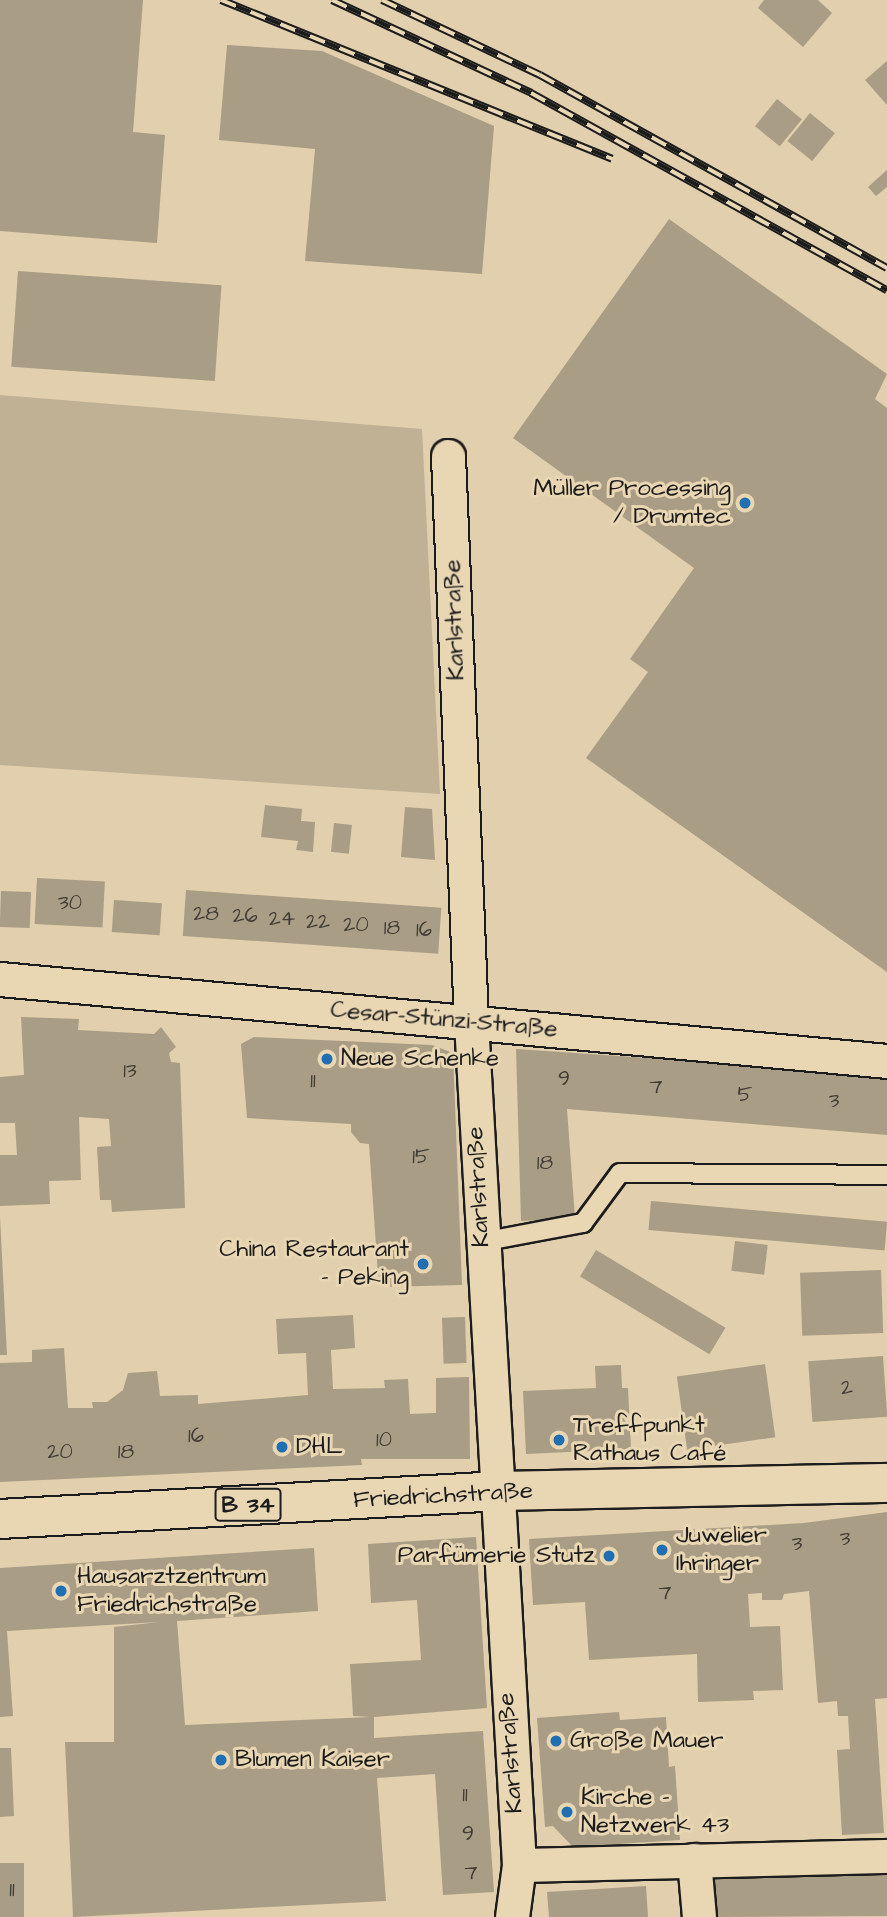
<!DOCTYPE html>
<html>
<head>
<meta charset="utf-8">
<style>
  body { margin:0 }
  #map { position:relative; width:887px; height:1917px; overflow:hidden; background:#e1cfad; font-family:"Architects Daughter",sans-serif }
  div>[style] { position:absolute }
  .green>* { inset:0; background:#c0b195 }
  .building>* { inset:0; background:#aa9d85; transform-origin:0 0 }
  .roads { filter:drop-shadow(2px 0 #1c1c1c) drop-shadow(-2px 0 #1c1c1c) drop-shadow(0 2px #1c1c1c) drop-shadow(0 -2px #1c1c1c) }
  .service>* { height:18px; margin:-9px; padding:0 9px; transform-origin:9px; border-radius:9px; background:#e9d6b3 }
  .minor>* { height:33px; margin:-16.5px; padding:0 16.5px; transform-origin:16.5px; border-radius:16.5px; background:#e9d6b3 }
  .primary>* { height:38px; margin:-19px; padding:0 19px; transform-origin:19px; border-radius:19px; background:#e9d6b3 }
  .rail>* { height:8px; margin-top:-4px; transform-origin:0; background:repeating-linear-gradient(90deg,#e9d6b3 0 16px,#1c1c1c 0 32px); box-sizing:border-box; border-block:2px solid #1c1c1c }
  .dots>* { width:19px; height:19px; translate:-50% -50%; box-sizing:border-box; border:4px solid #e9d6b3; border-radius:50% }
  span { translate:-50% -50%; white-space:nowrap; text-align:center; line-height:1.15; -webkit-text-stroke:6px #e9d6b3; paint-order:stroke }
  .number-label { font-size:21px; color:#403c36 }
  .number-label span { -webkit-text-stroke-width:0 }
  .shield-label span { padding:2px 5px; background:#e9d6b3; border:2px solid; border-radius:5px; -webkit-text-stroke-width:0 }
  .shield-label { font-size:23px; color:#1c1c1c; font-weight:700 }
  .poi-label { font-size:24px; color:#1c1c1c }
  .right { translate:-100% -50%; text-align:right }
  .left { translate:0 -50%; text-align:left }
  .street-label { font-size:24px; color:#1c1c1c }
</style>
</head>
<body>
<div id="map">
  <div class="green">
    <div style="clip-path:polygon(0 395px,422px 429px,440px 794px,0 765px)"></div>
  </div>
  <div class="building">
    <div style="clip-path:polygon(0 0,143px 0,133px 132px,165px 135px,157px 243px,0 231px)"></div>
    <div style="clip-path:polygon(764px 0,818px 0,832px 13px,803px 47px,758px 8px)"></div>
    <div style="clip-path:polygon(227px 45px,322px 51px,494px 126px,482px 274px,305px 261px,315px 149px,219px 140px)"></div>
    <div style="clip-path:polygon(887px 61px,887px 105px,865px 80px)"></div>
    <div style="left:777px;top:99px;width:32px;height:35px;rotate:39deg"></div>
    <div style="left:810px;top:113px;width:32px;height:36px;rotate:39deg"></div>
    <div style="clip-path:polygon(887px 170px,887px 187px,876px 196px,868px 187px)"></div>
    <div style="clip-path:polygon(669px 219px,887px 374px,875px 399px,887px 408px,887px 972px,586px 758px,648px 672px,630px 659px,694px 568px,513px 438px)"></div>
    <div style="left:18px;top:271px;width:204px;height:96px;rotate:4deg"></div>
    <div style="clip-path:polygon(265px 805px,302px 809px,301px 821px,315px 822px,313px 852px,296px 850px,298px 841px,261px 837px)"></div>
    <div style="clip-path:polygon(405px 807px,432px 809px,435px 860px,401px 857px)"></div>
    <div style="left:334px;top:823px;width:18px;height:29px;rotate:6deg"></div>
    <div style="left:37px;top:878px;width:68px;height:46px;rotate:3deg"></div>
    <div style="left:186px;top:890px;width:256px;height:46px;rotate:4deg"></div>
    <div style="left:1px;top:891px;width:30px;height:36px;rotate:2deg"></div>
    <div style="left:114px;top:900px;width:48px;height:32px;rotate:4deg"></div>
    <div style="clip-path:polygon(21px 1017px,79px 1019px,78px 1030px,154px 1034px,161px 1027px,176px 1047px,169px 1053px,171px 1062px,180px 1063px,185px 1208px,112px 1212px,111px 1200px,100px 1200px,97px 1147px,111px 1146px,109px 1119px,79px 1117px,81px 1180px,49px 1181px,50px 1204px,0 1206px,0 1155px,17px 1155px,15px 1123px,0 1123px,0 1077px,24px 1075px)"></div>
    <div style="clip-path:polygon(254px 1037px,432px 1045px,453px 1053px,462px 1285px,384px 1287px,378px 1275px,369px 1144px,360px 1143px,351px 1132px,351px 1124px,247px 1118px,241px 1044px)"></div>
    <div style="clip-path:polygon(516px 1049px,887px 1074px,887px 1135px,567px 1109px,575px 1218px,521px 1221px)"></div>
    <div style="left:651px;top:1201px;width:237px;height:29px;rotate:5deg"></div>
    <div style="clip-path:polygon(0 1217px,7px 1355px,0 1355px)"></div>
    <div style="left:735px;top:1241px;width:33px;height:30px;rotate:7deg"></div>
    <div style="left:596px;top:1250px;width:151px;height:31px;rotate:31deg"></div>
    <div style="left:881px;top:1270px;width:63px;height:81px;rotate:88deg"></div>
    <div style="clip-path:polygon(353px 1315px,355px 1348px,331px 1350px,333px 1389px,385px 1388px,384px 1380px,408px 1379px,410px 1414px,436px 1413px,436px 1378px,469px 1377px,470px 1459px,361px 1459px,362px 1465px,0 1482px,0 1363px,32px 1362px,32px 1350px,64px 1348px,68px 1408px,93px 1408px,92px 1402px,107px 1402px,123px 1390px,128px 1373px,157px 1371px,160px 1396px,198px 1395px,198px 1404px,308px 1395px,306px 1353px,278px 1354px,276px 1319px)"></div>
    <div style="left:465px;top:1317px;width:46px;height:23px;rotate:88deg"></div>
    <div style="left:883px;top:1356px;width:61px;height:75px;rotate:86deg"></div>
    <div style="left:765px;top:1364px;width:74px;height:89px;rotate:82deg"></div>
    <div style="clip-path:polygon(621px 1365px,622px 1388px,628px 1388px,631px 1449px,526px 1454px,523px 1391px,596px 1388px,595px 1366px)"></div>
    <div style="clip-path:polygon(887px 1512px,887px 1698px,875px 1699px,884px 1833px,842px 1835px,837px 1750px,850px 1749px,848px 1716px,838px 1716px,837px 1701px,818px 1703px,809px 1591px,784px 1594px,782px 1600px,762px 1600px,762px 1593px,748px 1594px,750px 1627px,780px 1626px,783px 1690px,753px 1691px,754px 1700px,698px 1702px,697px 1654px,589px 1660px,585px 1602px,533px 1605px,529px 1539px,804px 1523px)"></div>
    <div style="clip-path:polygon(476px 1537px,487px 1708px,374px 1717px,374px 1738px,483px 1731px,494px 1892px,443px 1895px,435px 1774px,377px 1778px,386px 1901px,73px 1917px,65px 1742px,114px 1742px,114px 1627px,159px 1622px,7px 1631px,13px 1716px,0 1717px,0 1568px,314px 1548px,318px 1611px,177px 1621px,185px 1725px,371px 1717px,353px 1716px,350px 1664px,421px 1660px,417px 1600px,371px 1603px,368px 1544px)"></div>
    <div style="clip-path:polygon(619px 1712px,620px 1720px,666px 1717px,669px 1767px,675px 1766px,680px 1840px,573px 1847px,553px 1826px,545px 1827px,537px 1718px)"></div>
    <div style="clip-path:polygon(0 1748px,11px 1748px,14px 1816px,0 1817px)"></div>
    <div style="left:0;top:1863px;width:24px;height:54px"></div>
    <div style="clip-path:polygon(887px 1868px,887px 1916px,712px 1917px,710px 1880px)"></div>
    <div style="clip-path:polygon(646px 1886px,648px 1917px,549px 1917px,547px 1892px)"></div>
  </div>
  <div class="roads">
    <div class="service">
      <div style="left:482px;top:1242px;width:103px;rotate:-10.7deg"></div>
      <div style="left:583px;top:1223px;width:62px;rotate:-53.5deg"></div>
      <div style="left:620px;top:1173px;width:267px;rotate:0.4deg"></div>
    </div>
    <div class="minor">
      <div style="left:448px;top:456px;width:566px;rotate:87.67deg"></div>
      <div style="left:471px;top:1022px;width:844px;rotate:86.74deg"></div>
      <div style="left:519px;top:1865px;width:52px;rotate:97.7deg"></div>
      <div style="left:0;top:979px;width:891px;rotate:5.28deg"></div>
      <div style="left:694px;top:1860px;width:57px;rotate:85deg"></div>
      <div style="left:519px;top:1865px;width:368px;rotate:-1.4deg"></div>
    </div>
    <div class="primary">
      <div style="left:0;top:1519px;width:496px;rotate:-3.2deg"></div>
      <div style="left:495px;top:1491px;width:392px;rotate:-1.2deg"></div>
    </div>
  </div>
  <div class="rail">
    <div style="left:221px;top:0;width:422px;rotate:22.1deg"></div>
    <div style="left:332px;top:0;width:220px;rotate:25deg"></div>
    <div style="left:531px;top:93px;width:407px;rotate:29deg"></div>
    <div style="left:382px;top:0;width:175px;rotate:25.4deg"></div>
    <div style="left:540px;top:75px;width:397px;rotate:29.1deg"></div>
  </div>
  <div class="dots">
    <div style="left:745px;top:503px;background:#1f6fb2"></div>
    <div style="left:327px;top:1059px;background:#1f6fb2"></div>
    <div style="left:423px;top:1264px;background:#1f6fb2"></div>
    <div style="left:559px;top:1440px;background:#1f6fb2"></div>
    <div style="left:282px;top:1447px;background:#1f6fb2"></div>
    <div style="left:662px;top:1550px;background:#1f6fb2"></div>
    <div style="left:609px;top:1556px;background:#1f6fb2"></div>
    <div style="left:61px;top:1591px;background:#1f6fb2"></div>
    <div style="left:556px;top:1741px;background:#1f6fb2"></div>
    <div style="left:221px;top:1760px;background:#1f6fb2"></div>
    <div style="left:567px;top:1812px;background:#1f6fb2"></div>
  </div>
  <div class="number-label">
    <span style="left:70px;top:903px">30</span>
    <span style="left:206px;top:914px">28</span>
    <span style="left:245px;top:916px">26</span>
    <span style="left:282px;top:919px">24</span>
    <span style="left:318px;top:922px">22</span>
    <span style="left:356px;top:925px">20</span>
    <span style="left:392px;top:928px">18</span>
    <span style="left:424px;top:930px">16</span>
    <span style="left:130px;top:1071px">13</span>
    <span style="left:564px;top:1079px">9</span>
    <span style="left:313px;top:1081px">11</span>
    <span style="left:656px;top:1087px">7</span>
    <span style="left:745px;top:1095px">5</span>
    <span style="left:834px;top:1101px">3</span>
    <span style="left:421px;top:1157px">15</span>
    <span style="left:545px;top:1163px">18</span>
    <span style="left:847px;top:1388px">2</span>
    <span style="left:196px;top:1436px">16</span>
    <span style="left:384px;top:1440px">10</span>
    <span style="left:60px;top:1452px">20</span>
    <span style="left:126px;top:1452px">18</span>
    <span style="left:845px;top:1539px">3</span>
    <span style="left:797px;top:1544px">3</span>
    <span style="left:665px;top:1593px">7</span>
    <span style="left:465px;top:1795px">11</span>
    <span style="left:468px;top:1834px">9</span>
    <span style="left:471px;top:1873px">7</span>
    <span style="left:12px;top:1890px">11</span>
  </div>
  <div class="shield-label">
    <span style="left:248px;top:1505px">B 34</span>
  </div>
  <div class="poi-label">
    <span class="right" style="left:731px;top:503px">Müller Processing<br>/ Drumtec</span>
    <span class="left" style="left:341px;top:1059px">Neue Schenke</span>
    <span class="right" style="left:409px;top:1264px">China Restaurant<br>- Peking</span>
    <span class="left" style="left:573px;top:1440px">Treffpunkt<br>Rathaus Café</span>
    <span class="left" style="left:296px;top:1447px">DHL</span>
    <span class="left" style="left:676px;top:1550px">Juwelier<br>Ihringer</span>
    <span class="right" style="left:595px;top:1556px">Parfümerie Stutz</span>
    <span class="left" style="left:77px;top:1591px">Hausarztzentrum<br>Friedrichstraße</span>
    <span class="left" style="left:570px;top:1741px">Große Mauer</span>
    <span class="left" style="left:235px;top:1760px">Blumen Kaiser</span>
    <span class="left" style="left:581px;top:1812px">Kirche -<br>Netzwerk 43</span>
  </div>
  <div class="street-label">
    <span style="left:455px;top:620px;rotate:-92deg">Karlstraße</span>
    <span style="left:444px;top:1020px;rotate:5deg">Cesar-Stünzi-Straße</span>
    <span style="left:479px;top:1187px;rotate:-93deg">Karlstraße</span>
    <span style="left:443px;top:1496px;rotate:-3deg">Friedrichstraße</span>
    <span style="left:511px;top:1753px;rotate:-94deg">Karlstraße</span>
  </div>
</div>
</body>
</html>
